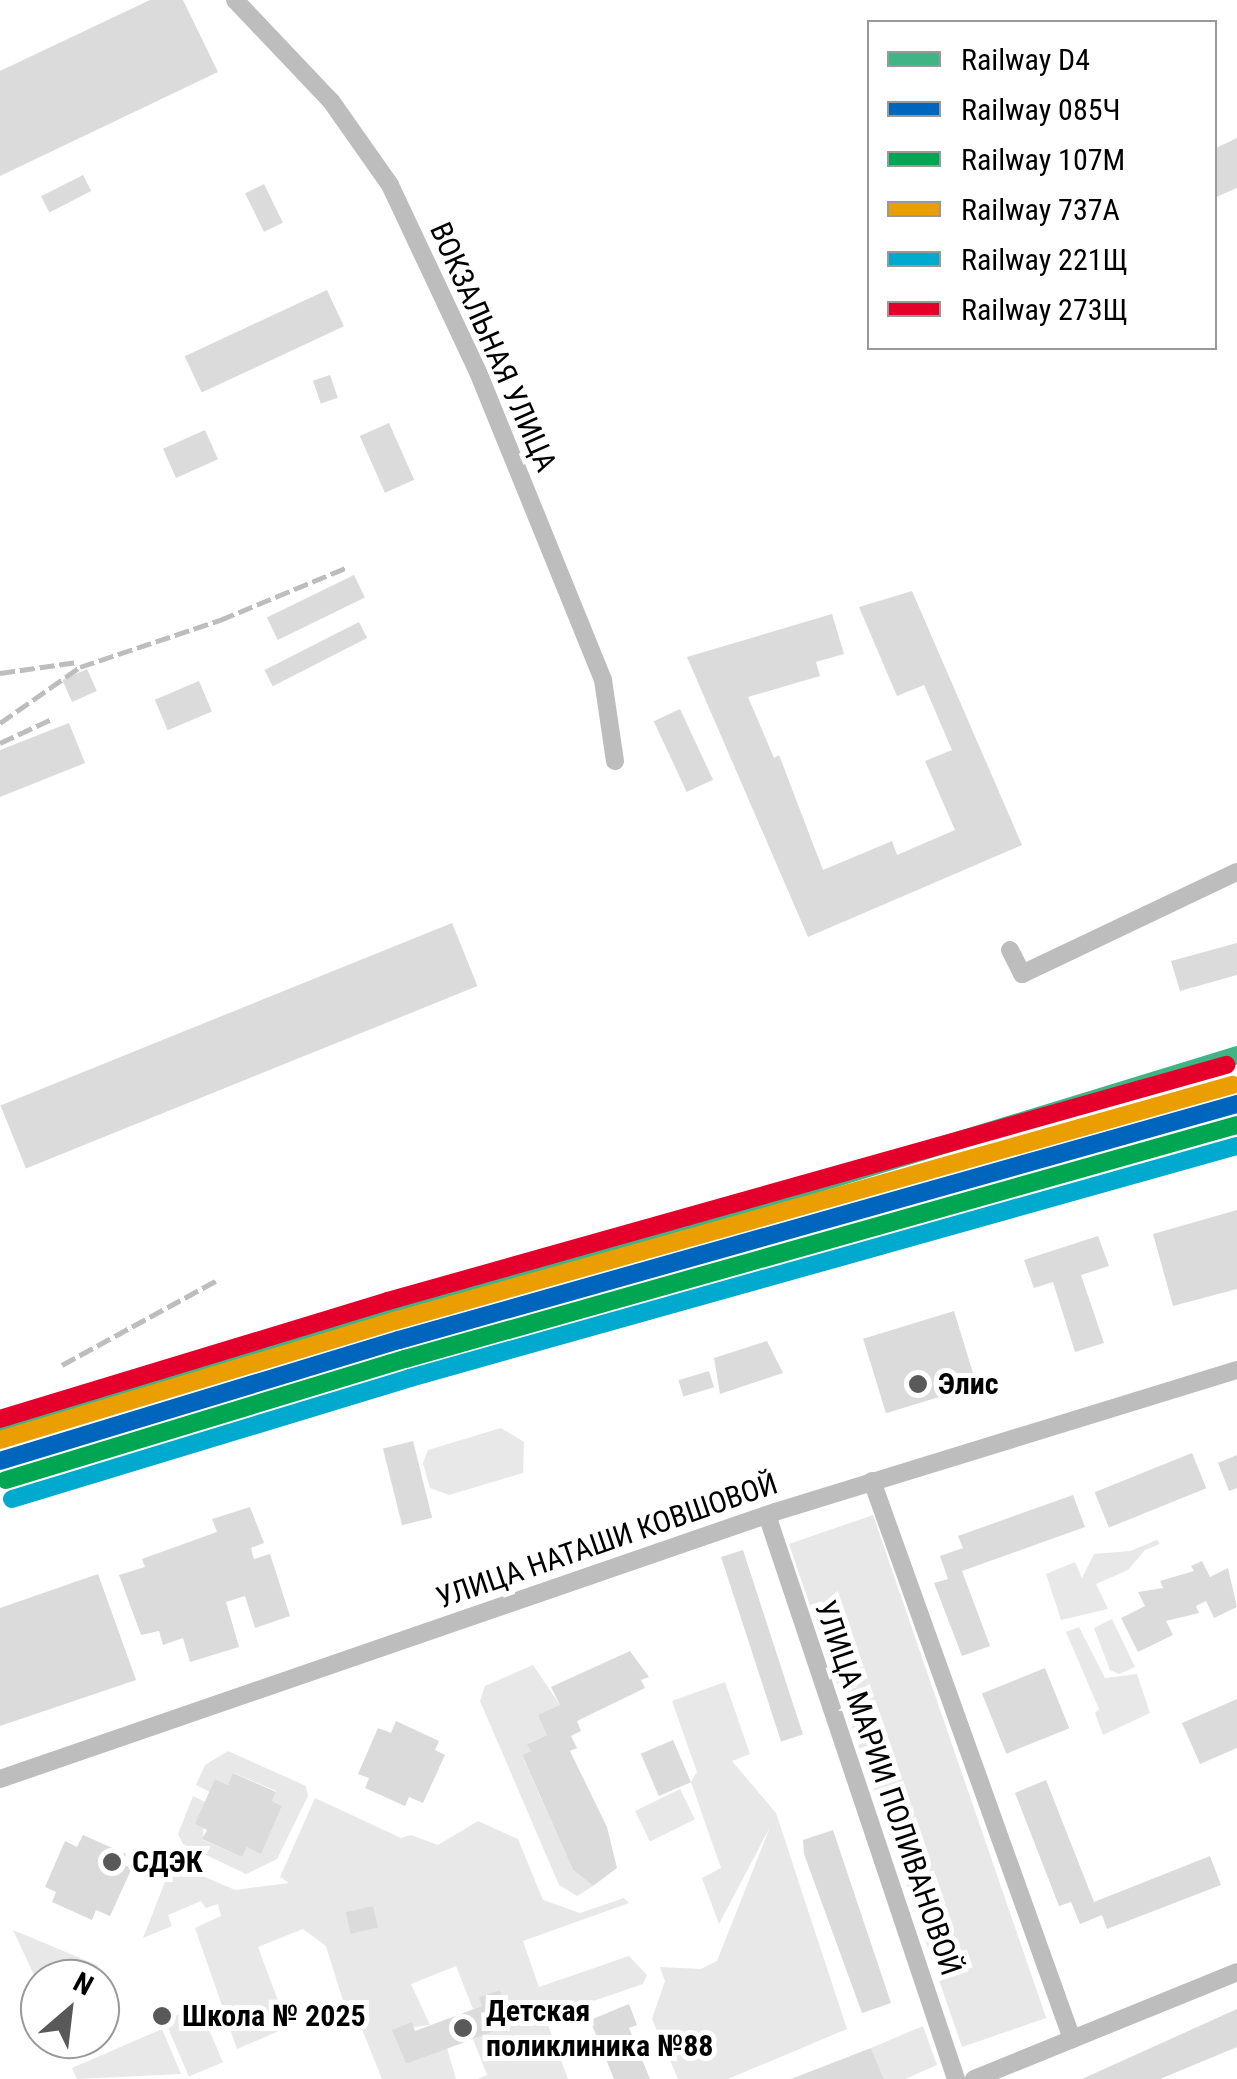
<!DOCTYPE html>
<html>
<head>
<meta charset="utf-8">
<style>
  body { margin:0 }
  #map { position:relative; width:1237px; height:2079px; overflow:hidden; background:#fff; font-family:"Roboto Condensed",sans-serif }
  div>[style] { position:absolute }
  .green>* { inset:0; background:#e8e8e8; transform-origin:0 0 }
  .building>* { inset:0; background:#dbdbdb; transform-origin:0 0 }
  .minor>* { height:18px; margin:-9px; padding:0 9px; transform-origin:9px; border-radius:9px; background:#bdbdbd }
  .rail>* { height:5px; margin-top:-2.5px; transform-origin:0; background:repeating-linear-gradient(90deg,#bdbdbd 0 15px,transparent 0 20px) }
  .rail-1>* { height:18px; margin:-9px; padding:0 9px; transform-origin:9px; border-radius:9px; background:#3fb485 }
  .rail-2>* { height:18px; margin:-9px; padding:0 9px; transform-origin:9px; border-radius:9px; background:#0065bd }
  .rail-3>* { height:18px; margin:-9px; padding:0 9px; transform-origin:9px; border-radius:9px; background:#00a651 }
  .rail-4>* { height:18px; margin:-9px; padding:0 9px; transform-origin:9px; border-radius:9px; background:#eb9e00 }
  .rail-5>* { height:18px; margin:-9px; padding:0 9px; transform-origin:9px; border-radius:9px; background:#00a9ce }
  .rail-6>* { height:18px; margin:-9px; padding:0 9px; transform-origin:9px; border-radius:9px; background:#e4002b }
  .dots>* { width:28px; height:28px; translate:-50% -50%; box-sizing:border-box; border:5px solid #fff; border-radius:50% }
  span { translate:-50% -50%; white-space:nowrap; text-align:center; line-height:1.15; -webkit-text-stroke:10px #fff; paint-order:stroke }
  .street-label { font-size:30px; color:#000 }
  .poi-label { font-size:30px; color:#000; font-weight:700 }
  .left { translate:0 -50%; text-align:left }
  .legend { position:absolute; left:867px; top:20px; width:350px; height:330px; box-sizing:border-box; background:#fff; border:2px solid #999; margin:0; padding:12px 18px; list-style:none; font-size:30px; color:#000 }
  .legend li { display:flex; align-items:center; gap:20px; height:50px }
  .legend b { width:50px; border:2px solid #999 }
  .north { position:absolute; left:20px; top:1959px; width:100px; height:100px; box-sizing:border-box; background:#fff; border:2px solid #999; border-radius:50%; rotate:28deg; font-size:28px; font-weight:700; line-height:40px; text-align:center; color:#000 }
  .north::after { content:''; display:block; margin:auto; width:35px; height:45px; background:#595959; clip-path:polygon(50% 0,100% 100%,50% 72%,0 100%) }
</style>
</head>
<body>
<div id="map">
  <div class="green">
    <div style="clip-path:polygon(501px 1428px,524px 1442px,523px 1473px,449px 1495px,430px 1488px,423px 1463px,428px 1450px)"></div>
    <div style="left:873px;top:1515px;width:532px;height:89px;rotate:71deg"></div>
    <div style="clip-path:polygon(1157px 1540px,1160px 1544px,1145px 1550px,1128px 1570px,1096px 1584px,1108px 1609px,1061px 1620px,1046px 1574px,1075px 1562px,1082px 1578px,1094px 1554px,1130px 1551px)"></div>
    <div style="clip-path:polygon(1112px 1619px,1135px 1667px,1119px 1674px,1110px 1670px,1094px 1628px)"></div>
    <div style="clip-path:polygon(1079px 1627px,1105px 1678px,1137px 1674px,1150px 1713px,1103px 1735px,1095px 1713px,1099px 1709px,1066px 1632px)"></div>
    <div style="clip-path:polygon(533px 1665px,560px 1705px,547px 1735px,528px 1743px,531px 1751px,522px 1756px,573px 1870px,593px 1886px,577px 1896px,559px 1885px,480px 1701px,485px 1686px)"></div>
    <div style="clip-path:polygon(725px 1682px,750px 1754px,732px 1761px,776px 1813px,847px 2029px,728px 2079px,678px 2079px,652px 2019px,665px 1981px,660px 1967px,701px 1969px,717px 1961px,770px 1827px,719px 1924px,702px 1878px,721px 1868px,691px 1782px,697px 1772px,672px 1701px)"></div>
    <div style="clip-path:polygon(228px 1751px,306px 1786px,308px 1796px,277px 1859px,246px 1874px,183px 1844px,178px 1834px,193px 1796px,205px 1802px,203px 1840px,242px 1857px,247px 1847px,261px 1853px,282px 1806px,272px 1801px,276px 1791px,234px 1773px,228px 1785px,215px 1779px,210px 1792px,196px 1785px,205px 1765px)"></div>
    <div style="left:680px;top:1789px;width:34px;height:50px;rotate:64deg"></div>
    <div style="clip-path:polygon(315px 1798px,401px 1838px,411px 1835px,438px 1845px,478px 1821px,518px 1839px,543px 1900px,580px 1913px,624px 1898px,629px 1903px,523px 1941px,539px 1987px,629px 1956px,647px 1975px,643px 1984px,558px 2013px,548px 2025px,568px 2079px,477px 2079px,487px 2075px,473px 2039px,513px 2023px,500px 1990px,480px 1997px,482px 2006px,473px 2009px,456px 1966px,411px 1984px,430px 2025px,393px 2030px,406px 2064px,447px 2048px,456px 2079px,382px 2079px,351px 2002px,344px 2004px,326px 1946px,303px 1929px,258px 1947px,285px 2019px,298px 2016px,300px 2022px,237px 2049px,195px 1928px,221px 1916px,218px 1904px,206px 1908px,201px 1901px,168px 1915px,172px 1926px,143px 1938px,170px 1869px,178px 1872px,180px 1866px,235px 1890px,289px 1883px,280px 1877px)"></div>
    <div style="clip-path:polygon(13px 1930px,92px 1963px,99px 1966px,73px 1979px,40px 1979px,40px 1988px)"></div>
    <div style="left:199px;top:2006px;width:61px;height:37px;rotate:67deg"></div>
    <div style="clip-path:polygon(923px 2026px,937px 2065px,905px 2079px,884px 2079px,871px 2048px)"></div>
    <div style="clip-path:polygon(162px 2029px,181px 2074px,77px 2079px,72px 2068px)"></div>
  </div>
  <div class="building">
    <div style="clip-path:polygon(150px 0,183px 0,218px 72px,0 176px,0 71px)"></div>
    <div style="clip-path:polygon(1237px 138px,1237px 188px,1214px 198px,1214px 149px)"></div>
    <div style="left:83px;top:175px;width:18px;height:47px;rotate:63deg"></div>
    <div style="left:264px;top:184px;width:43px;height:21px;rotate:64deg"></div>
    <div style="left:327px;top:290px;width:40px;height:157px;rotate:65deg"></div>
    <div style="left:330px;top:375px;width:24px;height:18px;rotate:71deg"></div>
    <div style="left:389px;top:423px;width:62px;height:32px;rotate:66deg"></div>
    <div style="left:205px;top:430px;width:32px;height:46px;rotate:66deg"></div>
    <div style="left:354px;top:575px;width:25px;height:97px;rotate:64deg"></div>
    <div style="clip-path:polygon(912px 591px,1022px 845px,808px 937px,687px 657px,832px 614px,844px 654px,816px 662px,820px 676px,748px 697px,774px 758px,779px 755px,823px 870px,892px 841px,897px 855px,955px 830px,925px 761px,952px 750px,924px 685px,897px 696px,859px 607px)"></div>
    <div style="left:359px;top:622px;width:18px;height:106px;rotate:63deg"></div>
    <div style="left:87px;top:669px;width:24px;height:27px;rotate:66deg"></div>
    <div style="left:199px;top:681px;width:33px;height:48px;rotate:67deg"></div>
    <div style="left:680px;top:709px;width:78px;height:29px;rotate:65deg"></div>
    <div style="clip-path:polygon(69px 723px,85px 763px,0 797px,0 750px)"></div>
    <div style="left:452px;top:923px;width:68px;height:487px;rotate:68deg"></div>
    <div style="clip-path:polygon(1237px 943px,1237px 975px,1180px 991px,1171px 961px)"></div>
    <div style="clip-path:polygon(1237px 1210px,1237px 1289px,1173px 1306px,1153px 1234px)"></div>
    <div style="clip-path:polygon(1098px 1236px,1109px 1266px,1081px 1275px,1104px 1343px,1075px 1352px,1053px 1282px,1034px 1288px,1024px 1260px)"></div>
    <div style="left:954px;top:1311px;width:78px;height:95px;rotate:73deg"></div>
    <div style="clip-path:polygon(767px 1341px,783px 1373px,720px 1394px,714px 1358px)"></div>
    <div style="left:709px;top:1371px;width:17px;height:32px;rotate:73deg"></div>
    <div style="left:413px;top:1441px;width:79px;height:31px;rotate:76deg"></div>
    <div style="left:1192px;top:1453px;width:38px;height:105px;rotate:68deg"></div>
    <div style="clip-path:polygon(1237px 1455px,1237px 1488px,1229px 1491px,1218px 1463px)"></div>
    <div style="clip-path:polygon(1073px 1495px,1085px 1527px,962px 1571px,990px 1646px,962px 1656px,934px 1583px,948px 1579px,940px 1556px,963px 1548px,958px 1536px)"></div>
    <div style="clip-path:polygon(250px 1507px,264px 1543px,251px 1548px,254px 1559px,270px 1554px,290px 1616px,255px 1628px,245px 1596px,226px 1602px,239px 1647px,190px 1662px,183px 1638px,163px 1645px,159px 1631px,141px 1635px,119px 1575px,145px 1567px,142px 1559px,217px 1532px,212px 1519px)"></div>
    <div style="left:743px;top:1550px;width:194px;height:23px;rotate:72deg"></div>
    <div style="clip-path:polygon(1202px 1561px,1210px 1577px,1228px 1568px,1237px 1607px,1214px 1618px,1206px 1601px,1196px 1606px,1199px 1613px,1166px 1621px,1173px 1635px,1138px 1652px,1121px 1618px,1145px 1606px,1138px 1592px,1163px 1588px,1160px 1581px,1194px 1571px,1191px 1566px)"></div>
    <div style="clip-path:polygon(98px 1574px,136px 1680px,0 1726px,0 1608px)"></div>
    <div style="clip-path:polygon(630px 1651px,649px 1677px,641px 1680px,645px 1688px,577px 1721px,581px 1731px,571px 1736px,577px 1748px,570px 1751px,607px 1827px,617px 1868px,593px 1886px,573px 1870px,522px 1755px,531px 1751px,527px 1744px,547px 1735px,538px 1715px,560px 1705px,551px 1687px)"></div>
    <div style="left:1045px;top:1668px;width:65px;height:68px;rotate:68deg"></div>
    <div style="clip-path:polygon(1237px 1699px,1237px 1748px,1200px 1764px,1182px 1723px)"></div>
    <div style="clip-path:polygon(396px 1721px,439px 1741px,435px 1750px,445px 1755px,423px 1803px,409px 1797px,405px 1806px,365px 1788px,369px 1778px,358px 1774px,378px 1728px,391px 1733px)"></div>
    <div style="left:673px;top:1740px;width:46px;height:35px;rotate:67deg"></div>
    <div style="clip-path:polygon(233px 1773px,276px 1792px,272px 1801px,282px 1806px,261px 1854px,247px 1847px,242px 1857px,202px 1839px,207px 1830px,195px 1824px,215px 1779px,228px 1785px)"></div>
    <div style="clip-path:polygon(1046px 1780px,1094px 1902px,1210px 1856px,1221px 1885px,1107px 1929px,1102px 1915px,1080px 1924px,1071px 1902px,1059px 1906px,1015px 1793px)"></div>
    <div style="clip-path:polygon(833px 1830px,891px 2003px,862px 2013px,804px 1854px,803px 1840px)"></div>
    <div style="clip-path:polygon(83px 1835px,126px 1854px,122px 1864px,132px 1868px,110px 1916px,96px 1910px,92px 1920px,52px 1902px,56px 1892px,45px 1887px,65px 1841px,77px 1847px)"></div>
    <div style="left:373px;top:1906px;width:22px;height:28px;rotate:77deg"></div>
    <div style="clip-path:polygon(500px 1990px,513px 2024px,406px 2064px,392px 2030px,412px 2022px,415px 2031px,482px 2006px,479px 1997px)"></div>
    <div style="clip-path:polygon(629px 2004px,637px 2025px,629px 2028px,650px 2079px,614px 2079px,590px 2020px)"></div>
    <div style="clip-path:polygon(1237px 2009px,1237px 2047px,1160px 2079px,1082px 2079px)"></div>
    <div style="clip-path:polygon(871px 2048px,884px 2079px,791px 2079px)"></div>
  </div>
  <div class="minor">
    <div style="left:235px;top:0;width:139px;rotate:46.5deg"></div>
    <div style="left:331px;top:101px;width:103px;rotate:54.9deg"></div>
    <div style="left:390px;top:185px;width:207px;rotate:64.8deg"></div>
    <div style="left:478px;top:372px;width:332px;rotate:67.9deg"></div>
    <div style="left:603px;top:680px;width:82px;rotate:81.6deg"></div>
    <div style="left:1010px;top:950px;width:27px;rotate:63deg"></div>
    <div style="left:1022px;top:974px;width:238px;rotate:-25.4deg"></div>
    <div style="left:872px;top:1481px;width:593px;rotate:70.28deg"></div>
    <div style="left:767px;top:1515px;width:595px;rotate:71.47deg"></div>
    <div style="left:0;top:1779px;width:820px;rotate:-19.01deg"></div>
    <div style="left:775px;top:1512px;width:483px;rotate:-17.1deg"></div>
    <div style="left:974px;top:2079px;width:284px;rotate:-22.1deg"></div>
  </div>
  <div class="rail">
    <div style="left:0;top:673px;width:78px;rotate:-8.1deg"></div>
    <div style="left:0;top:723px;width:98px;rotate:-35deg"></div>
    <div style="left:80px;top:667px;width:148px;rotate:-18.6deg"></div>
    <div style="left:220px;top:620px;width:139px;rotate:-22.5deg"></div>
    <div style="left:0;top:743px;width:57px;rotate:-24.8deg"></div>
    <div style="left:62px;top:1365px;width:177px;rotate:-28.7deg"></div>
  </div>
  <div class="rail-1">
    <div style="left:0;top:1434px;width:1294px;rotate:-17.03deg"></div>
  </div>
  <div class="rail-2">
    <div style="left:0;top:1461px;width:417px;rotate:-16.9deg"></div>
    <div style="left:399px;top:1340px;width:871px;rotate:-15.73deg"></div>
  </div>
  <div class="rail-3">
    <div style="left:6px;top:1480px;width:417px;rotate:-16.9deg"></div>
    <div style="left:405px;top:1359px;width:864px;rotate:-15.71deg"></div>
  </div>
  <div class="rail-4">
    <div style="left:0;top:1440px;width:412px;rotate:-16.8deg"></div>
    <div style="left:394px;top:1321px;width:871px;rotate:-15.73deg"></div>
  </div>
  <div class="rail-5">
    <div style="left:12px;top:1499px;width:416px;rotate:-16.9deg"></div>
    <div style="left:410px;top:1378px;width:859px;rotate:-15.67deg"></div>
  </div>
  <div class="rail-6">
    <div style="left:0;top:1419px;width:406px;rotate:-16.9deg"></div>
    <div style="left:388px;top:1301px;width:871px;rotate:-15.73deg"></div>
  </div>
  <div class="dots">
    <div style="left:918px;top:1384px;background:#595959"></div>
    <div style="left:112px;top:1862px;background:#595959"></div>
    <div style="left:162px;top:2016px;background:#595959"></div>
    <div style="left:463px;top:2028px;background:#595959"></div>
  </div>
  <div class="street-label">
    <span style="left:493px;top:347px;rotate:66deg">ВОКЗАЛЬНАЯ УЛИЦА</span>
    <span style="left:607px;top:1541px;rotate:-19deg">УЛИЦА НАТАШИ КОВШОВОЙ</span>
    <span style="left:888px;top:1788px;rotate:71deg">УЛИЦА МАРИИ ПОЛИВАНОВОЙ</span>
  </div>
  <div class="poi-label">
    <span class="left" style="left:938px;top:1384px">Элис</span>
    <span class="left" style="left:132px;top:1862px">СДЭК</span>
    <span class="left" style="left:486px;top:2028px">Детская<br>поликлиника №88</span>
    <span class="left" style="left:182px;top:2016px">Школа № 2025</span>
  </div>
  <ul class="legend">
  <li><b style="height:12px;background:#3fb485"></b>Railway D4</li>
  <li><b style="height:12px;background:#0065bd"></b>Railway 085Ч</li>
  <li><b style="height:12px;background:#00a651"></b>Railway 107М</li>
  <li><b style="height:12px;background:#eb9e00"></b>Railway 737А</li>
  <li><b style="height:12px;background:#00a9ce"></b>Railway 221Щ</li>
  <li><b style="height:12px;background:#e4002b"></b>Railway 273Щ</li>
  </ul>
  <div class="north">N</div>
</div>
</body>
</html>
